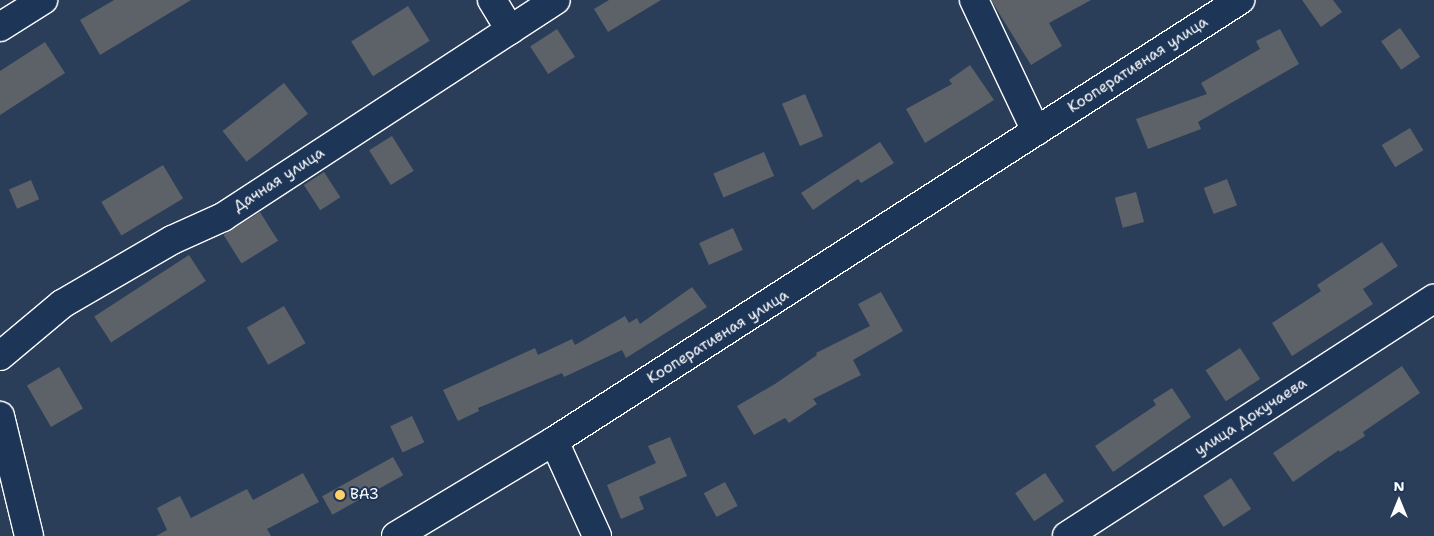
<!DOCTYPE html>
<html>
<head>
<meta charset="utf-8">
<style>
  body { margin:0 }
  #map { position:relative; width:1434px; height:536px; overflow:hidden; background:#2a3e5a; font-family:"Shantell Sans",sans-serif }
  div>[style] { position:absolute }
  .building>* { inset:0; background:#5d6168; transform-origin:0 0 }
  .roads { filter:drop-shadow(1px 0 #fff) drop-shadow(-1px 0 #fff) drop-shadow(0 1px #fff) drop-shadow(0 -1px #fff) }
  .minor>* { height:28px; margin:-14px; padding:0 14px; transform-origin:14px; border-radius:14px; background:#1d3557 }
  .dots>* { width:14px; height:14px; translate:-50% -50%; box-sizing:border-box; border:2px solid #1d3557; border-radius:50% }
  span { translate:-50% -50%; white-space:nowrap; text-align:center; line-height:1.15; -webkit-text-stroke:4px #1d3557; paint-order:stroke }
  .street-label { font-size:15px; color:#fff }
  .poi-label { font-size:15px; color:#fff }
  .left { translate:0 -50%; text-align:left }
  .north { position:absolute; left:1374px; top:476px; width:50px; height:50px; -webkit-text-stroke:4px #1d3557; paint-order:stroke; rotate:0deg; font-size:14px; font-weight:700; line-height:20px; text-align:center; color:#fff }
  .north::after { content:''; display:block; margin:auto; width:18px; height:22px; background:#fff; clip-path:polygon(50% 0,100% 100%,50% 72%,0 100%) }
</style>
</head>
<body>
<div id="map">
  <div class="building">
    <div style="clip-path:polygon(114px 0,191px 0,100px 55px,80px 20px)"></div>
    <div style="clip-path:polygon(609px 0,661px 0,608px 32px,594px 9px)"></div>
    <div style="clip-path:polygon(991px 0,1091px 0,1049px 23px,1062px 46px,1031px 65px)"></div>
    <div style="clip-path:polygon(1302px 0,1333px 0,1342px 12px,1321px 27px)"></div>
    <div style="left:408px;top:6px;width:41px;height:67px;rotate:58deg"></div>
    <div style="left:1400px;top:28px;width:35px;height:23px;rotate:55deg"></div>
    <div style="left:557px;top:29px;width:33px;height:32px;rotate:57deg"></div>
    <div style="clip-path:polygon(1280px 29px,1299px 64px,1198px 122px,1201px 129px,1148px 149px,1136px 119px,1207px 94px,1201px 83px,1260px 49px,1256px 41px)"></div>
    <div style="clip-path:polygon(45px 42px,65px 73px,0 115px,0 71px)"></div>
    <div style="clip-path:polygon(970px 65px,994px 100px,925px 143px,906px 109px,952px 84px,949px 80px)"></div>
    <div style="left:284px;top:83px;width:39px;height:78px;rotate:52deg"></div>
    <div style="left:805px;top:94px;width:46px;height:25px;rotate:67deg"></div>
    <div style="left:1410px;top:128px;width:26px;height:33px;rotate:59deg"></div>
    <div style="left:392px;top:136px;width:41px;height:27px;rotate:58deg"></div>
    <div style="clip-path:polygon(880px 142px,894px 163px,861px 183px,858px 179px,813px 210px,801px 193px)"></div>
    <div style="left:764px;top:152px;width:26px;height:55px;rotate:67deg"></div>
    <div style="left:163px;top:165px;width:39px;height:72px;rotate:59deg"></div>
    <div style="left:324px;top:172px;width:30px;height:24px;rotate:57deg"></div>
    <div style="left:1227px;top:179px;width:28px;height:25px;rotate:69deg"></div>
    <div style="left:31px;top:180px;width:21px;height:24px;rotate:67deg"></div>
    <div style="left:1136px;top:192px;width:31px;height:22px;rotate:75deg"></div>
    <div style="left:260px;top:212px;width:34px;height:43px;rotate:58deg"></div>
    <div style="left:733px;top:228px;width:24px;height:37px;rotate:66deg"></div>
    <div style="clip-path:polygon(1382px 242px,1398px 266px,1363px 289px,1373px 304px,1292px 356px,1272px 323px,1321px 291px,1317px 285px)"></div>
    <div style="left:189px;top:255px;width:31px;height:113px;rotate:57deg"></div>
    <div style="clip-path:polygon(692px 287px,707px 307px,626px 358px,622px 350px,564px 377px,562px 373px,478px 408px,479px 411px,458px 421px,443px 390px,535px 348px,538px 355px,572px 339px,575px 345px,625px 316px,629px 323px,637px 318px,640px 324px)"></div>
    <div style="clip-path:polygon(881px 292px,903px 331px,853px 360px,861px 375px,813px 399px,817px 404px,789px 423px,785px 418px,754px 435px,737px 406px,775px 384px,817px 355px,816px 353px,870px 326px,858px 304px)"></div>
    <div style="left:284px;top:306px;width:43px;height:43px;rotate:60deg"></div>
    <div style="left:1240px;top:348px;width:37px;height:41px;rotate:57deg"></div>
    <div style="clip-path:polygon(1402px 366px,1420px 393px,1363px 432px,1365px 436px,1340px 452px,1339px 450px,1293px 482px,1273px 453px)"></div>
    <div style="left:59px;top:367px;width:48px;height:37px;rotate:60deg"></div>
    <div style="clip-path:polygon(1172px 388px,1191px 417px,1113px 472px,1095px 446px,1156px 405px,1153px 400px)"></div>
    <div style="left:412px;top:416px;width:29px;height:24px;rotate:65deg"></div>
    <div style="clip-path:polygon(670px 437px,687px 476px,639px 497px,644px 509px,621px 519px,607px 485px,656px 463px,648px 446px)"></div>
    <div style="left:393px;top:457px;width:21px;height:81px;rotate:61deg"></div>
    <div style="clip-path:polygon(303px 473px,319px 502px,267px 529px,271px 536px,156px 536px,167px 530px,157px 508px,180px 496px,191px 518px,247px 489px,253px 500px)"></div>
    <div style="left:1045px;top:473px;width:34px;height:36px;rotate:56deg"></div>
    <div style="left:1231px;top:478px;width:37px;height:33px;rotate:57deg"></div>
    <div style="left:725px;top:482px;width:27px;height:24px;rotate:62deg"></div>
  </div>
  <div class="roads">
    <div class="minor">
      <div style="left:492px;top:0;width:35px;rotate:59deg"></div>
      <div style="left:974px;top:0;width:145px;rotate:64.7deg"></div>
      <div style="left:0;top:27px;width:51px;rotate:-32.1deg"></div>
      <div style="left:0;top:356px;width:81px;rotate:-40deg"></div>
      <div style="left:62px;top:304px;width:127px;rotate:-30.2deg"></div>
      <div style="left:172px;top:240px;width:56px;rotate:-24.3deg"></div>
      <div style="left:223px;top:217px;width:397px;rotate:-33.1deg"></div>
      <div style="left:0;top:416px;width:123px;rotate:76.4deg"></div>
      <div style="left:554px;top:441px;width:104px;rotate:65.6deg"></div>
      <div style="left:396px;top:536px;width:184px;rotate:-31deg"></div>
      <div style="left:554px;top:441px;width:816px;rotate:-32.74deg"></div>
      <div style="left:1067px;top:536px;width:437px;rotate:-32.9deg"></div>
    </div>
  </div>
  <div class="dots">
    <div style="left:340px;top:495px;background:#ffd166"></div>
  </div>
  <div class="street-label">
    <span style="left:1138px;top:65px;rotate:-33deg">Кооперативная улица</span>
    <span style="left:279px;top:180px;rotate:-33deg">Дачная улица</span>
    <span style="left:718px;top:337px;rotate:-32deg">Кооперативная улица</span>
    <span style="left:1251px;top:417px;rotate:-33deg">улица Докучаева</span>
  </div>
  <div class="poi-label">
    <span class="left" style="left:350px;top:495px">ВАЗ</span>
  </div>
  <div class="north">N</div>
</div>
</body>
</html>
